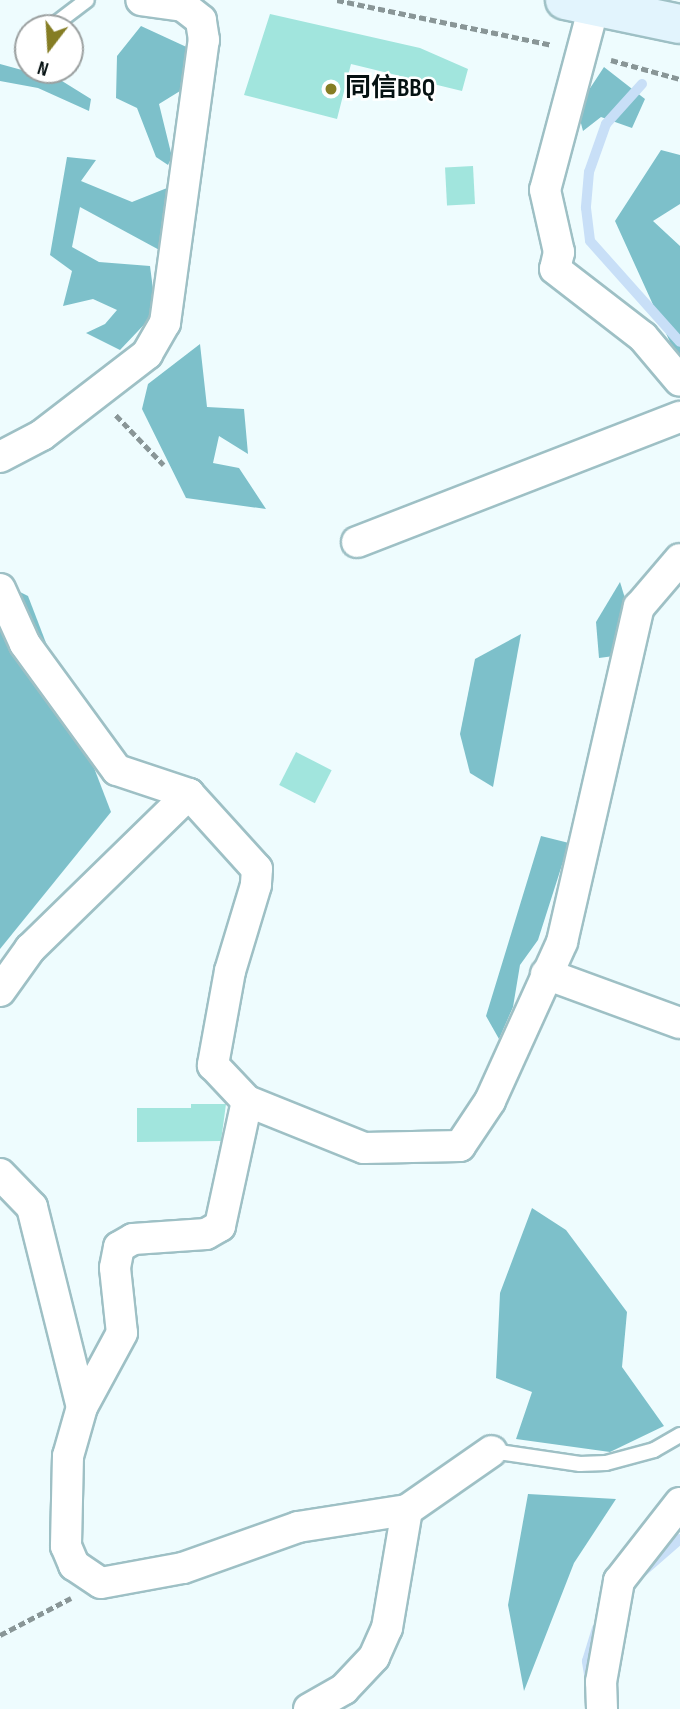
<!DOCTYPE html>
<html>
<head>
<meta charset="utf-8">
<style>
  body { margin:0 }
  #map { position:relative; width:680px; height:1709px; overflow:hidden; background:#eefcfe; font-family:"Sofia Sans Condensed","Noto Sans TC",sans-serif }
  div>[style] { position:absolute }
  .forest>* { inset:0; background:#7dc0ca }
  .stream>* { height:10px; margin:-5px; padding:0 5px; transform-origin:5px; border-radius:5px; background:#c8dff7 }
  .building>* { inset:0; background:#a1e5dd; transform-origin:0 0 }
  .path>* { height:4.5px; margin-top:-2.25px; transform-origin:0; background:repeating-linear-gradient(90deg,#899697 0 7px,transparent 0 10.5px) }
  .roads { filter:drop-shadow(2px 0 #9ec0c5) drop-shadow(-2px 0 #9ec0c5) drop-shadow(0 2px #9ec0c5) drop-shadow(0 -2px #9ec0c5) }
  .service>* { height:14px; margin:-7px; padding:0 7px; transform-origin:7px; border-radius:7px; background:#fff }
  .minor>* { height:30px; margin:-15px; padding:0 15px; transform-origin:15px; border-radius:15px; background:#fff }
  .secondary>* { height:38px; margin:-19px; padding:0 19px; transform-origin:19px; border-radius:19px; background:#e2f4fd }
  .dots>* { width:19px; height:19px; translate:-50% -50%; box-sizing:border-box; border:4px solid #fff; border-radius:50% }
  span { translate:-50% -50%; white-space:nowrap; text-align:center; line-height:1.15; -webkit-text-stroke:5px #fff; paint-order:stroke }
  .poi-label { font-size:26px; color:#051112; font-weight:700 }
  .left { translate:0 -50%; text-align:left }
  .north { position:absolute; left:14px; top:14px; width:70px; height:70px; box-sizing:border-box; background:#fff; border:2px solid #9ba0a0; border-radius:50%; rotate:197deg; font-size:19px; font-weight:700; line-height:28px; text-align:center; color:#051112 }
  .north::after { content:''; display:block; margin:auto; width:24px; height:32px; background:#857d24; clip-path:polygon(50% 0,100% 100%,50% 72%,0 100%) }
</style>
</head>
<body>
<div id="map">
  <div class="forest">
    <div style="clip-path:polygon(141px 26px,193px 50px,193px 83px,159px 104px,172px 157px,168px 165px,156px 157px,137px 108px,116px 98px,117px 56px)"></div>
    <div style="clip-path:polygon(0 64px,62px 81px,91px 99px,89px 111px,38px 88px,0 81px)"></div>
    <div style="clip-path:polygon(604px 67px,645px 99px,632px 128px,601px 117px,583px 131px,577px 108px)"></div>
    <div style="clip-path:polygon(661px 150px,680px 155px,680px 204px,653px 221px,680px 246px,680px 364px,615px 221px)"></div>
    <div style="clip-path:polygon(67px 157px,96px 160px,81px 181px,132px 202px,167px 188px,194px 239px,176px 259px,80px 207px,72px 247px,99px 262px,150px 266px,156px 312px,120px 350px,86px 333px,105px 324px,117px 310px,93px 299px,63px 306px,72px 271px,50px 255px)"></div>
    <div style="clip-path:polygon(200px 344px,207px 407px,244px 409px,248px 454px,219px 436px,213px 463px,239px 468px,266px 509px,186px 498px,142px 409px,148px 384px)"></div>
    <div style="clip-path:polygon(0 582px,28px 596px,111px 812px,0 949px)"></div>
    <div style="clip-path:polygon(620px 582px,628px 608px,614px 656px,599px 658px,596px 622px)"></div>
    <div style="clip-path:polygon(521px 634px,493px 787px,470px 773px,460px 734px,475px 659px)"></div>
    <div style="clip-path:polygon(541px 836px,569px 843px,538px 940px,520px 965px,513px 1007px,499px 1039px,486px 1016px)"></div>
    <div style="clip-path:polygon(532px 1208px,566px 1230px,627px 1312px,622px 1367px,664px 1426px,610px 1452px,516px 1439px,532px 1392px,496px 1378px,500px 1293px)"></div>
    <div style="clip-path:polygon(528px 1494px,616px 1499px,574px 1563px,524px 1691px,508px 1605px)"></div>
  </div>
  <div class="stream">
    <div style="left:642px;top:84px;width:54px;rotate:132deg"></div>
    <div style="left:606px;top:124px;width:51px;rotate:109.5deg"></div>
    <div style="left:589px;top:172px;width:36px;rotate:95deg"></div>
    <div style="left:586px;top:208px;width:33px;rotate:83deg"></div>
    <div style="left:590px;top:241px;width:135px;rotate:48.3deg"></div>
    <div style="left:640px;top:1574px;width:53px;rotate:-41.2deg"></div>
    <div style="left:590px;top:1681px;width:20px;rotate:-99deg"></div>
    <div style="left:587px;top:1661px;width:34px;rotate:-73deg"></div>
  </div>
  <div class="building">
    <div style="clip-path:polygon(270px 14px,420px 48px,468px 69px,462px 91px,351px 64px,337px 119px,244px 95px)"></div>
    <div style="left:473px;top:166px;width:38px;height:28px;rotate:87deg"></div>
    <div style="left:296px;top:752px;width:40px;height:37px;rotate:27deg"></div>
    <div style="clip-path:polygon(191px 1104px,226px 1104px,221px 1141px,137px 1142px,137px 1108px,191px 1108px)"></div>
  </div>
  <div class="path">
    <div style="left:337px;top:0;width:220px;rotate:11.8deg"></div>
    <div style="left:611px;top:60px;width:72px;rotate:15.4deg"></div>
    <div style="left:116px;top:415px;width:69px;rotate:46.2deg"></div>
    <div style="left:0;top:1635px;width:80px;rotate:-27.5deg"></div>
  </div>
  <div class="roads">
    <div class="service">
      <div style="left:50px;top:28px;width:46px;rotate:-37.1deg"></div>
      <div style="left:492px;top:1451px;width:89px;rotate:8.4deg"></div>
      <div style="left:580px;top:1464px;width:26px;rotate:-2deg"></div>
      <div style="left:606px;top:1463px;width:50px;rotate:-15.2deg"></div>
      <div style="left:654px;top:1450px;width:30px;rotate:-30deg"></div>
    </div>
    <div class="minor">
      <div style="left:594px;top:6px;width:190px;rotate:104.9deg"></div>
      <div style="left:545px;top:190px;width:64px;rotate:77.3deg"></div>
      <div style="left:559px;top:252px;width:17px;rotate:103deg"></div>
      <div style="left:555px;top:269px;width:111px;rotate:37.7deg"></div>
      <div style="left:643px;top:337px;width:57px;rotate:49.9deg"></div>
      <div style="left:0;top:457px;width:47px;rotate:-27.6deg"></div>
      <div style="left:42px;top:435px;width:133px;rotate:-37.6deg"></div>
      <div style="left:147px;top:354px;width:36px;rotate:-60deg"></div>
      <div style="left:165px;top:323px;width:286px;rotate:-82.2deg"></div>
      <div style="left:204px;top:40px;width:20px;rotate:-99deg"></div>
      <div style="left:201px;top:20px;width:23px;rotate:-142deg"></div>
      <div style="left:183px;top:6px;width:42px;rotate:-171.9deg"></div>
      <div style="left:357px;top:542px;width:346px;rotate:-21.2deg"></div>
      <div style="left:0;top:589px;width:60px;rotate:65.6deg"></div>
      <div style="left:25px;top:644px;width:156px;rotate:53.9deg"></div>
      <div style="left:117px;top:770px;width:76px;rotate:18.4deg"></div>
      <div style="left:189px;top:794px;width:101px;rotate:47.8deg"></div>
      <div style="left:257px;top:869px;width:16px;rotate:94deg"></div>
      <div style="left:256px;top:885px;width:90px;rotate:106.8deg"></div>
      <div style="left:230px;top:971px;width:96px;rotate:100.3deg"></div>
      <div style="left:213px;top:1065px;width:50px;rotate:46.6deg"></div>
      <div style="left:247px;top:1101px;width:126px;rotate:21.9deg"></div>
      <div style="left:364px;top:1148px;width:96px;rotate:-1.2deg"></div>
      <div style="left:460px;top:1146px;width:54px;rotate:-56.3deg"></div>
      <div style="left:490px;top:1101px;width:175px;rotate:-65.6deg"></div>
      <div style="left:562px;top:942px;width:344px;rotate:-77.1deg"></div>
      <div style="left:639px;top:607px;width:63px;rotate:-49.5deg"></div>
      <div style="left:546px;top:974px;width:143px;rotate:20.1deg"></div>
      <div style="left:0;top:991px;width:52px;rotate:-54.5deg"></div>
      <div style="left:30px;top:949px;width:222px;rotate:-44.3deg"></div>
      <div style="left:247px;top:1101px;width:128px;rotate:102.2deg"></div>
      <div style="left:220px;top:1226px;width:16px;rotate:150deg"></div>
      <div style="left:206px;top:1234px;width:73px;rotate:176.1deg"></div>
      <div style="left:133px;top:1239px;width:16px;rotate:150deg"></div>
      <div style="left:119px;top:1247px;width:21px;rotate:101deg"></div>
      <div style="left:115px;top:1268px;width:65px;rotate:83.9deg"></div>
      <div style="left:122px;top:1333px;width:84px;rotate:118.4deg"></div>
      <div style="left:82px;top:1407px;width:51px;rotate:105.9deg"></div>
      <div style="left:68px;top:1456px;width:90px;rotate:91.3deg"></div>
      <div style="left:66px;top:1546px;width:21px;rotate:67deg"></div>
      <div style="left:74px;top:1565px;width:32px;rotate:34deg"></div>
      <div style="left:101px;top:1583px;width:83px;rotate:-10.4deg"></div>
      <div style="left:183px;top:1568px;width:122px;rotate:-19.6deg"></div>
      <div style="left:298px;top:1527px;width:110px;rotate:-8.9deg"></div>
      <div style="left:407px;top:1510px;width:103px;rotate:-34.8deg"></div>
      <div style="left:0;top:1174px;width:46px;rotate:45.9deg"></div>
      <div style="left:32px;top:1207px;width:206px;rotate:76deg"></div>
      <div style="left:309px;top:1709px;width:40px;rotate:-29.7deg"></div>
      <div style="left:344px;top:1689px;width:44px;rotate:-46.8deg"></div>
      <div style="left:374px;top:1657px;width:32px;rotate:-66deg"></div>
      <div style="left:387px;top:1628px;width:120px;rotate:-80.4deg"></div>
      <div style="left:602px;top:1709px;width:27px;rotate:-92deg"></div>
      <div style="left:601px;top:1682px;width:103px;rotate:-79.9deg"></div>
      <div style="left:619px;top:1581px;width:99px;rotate:-52deg"></div>
    </div>
    <div class="secondary">
      <div style="left:565px;top:0;width:117px;rotate:11.8deg"></div>
    </div>
  </div>
  <div class="dots">
    <div style="left:331px;top:89px;background:#857d24"></div>
  </div>
  <div class="poi-label">
    <span class="left" style="left:345px;top:89px">同信BBQ</span>
  </div>
  <div class="north">N</div>
</div>
</body>
</html>
